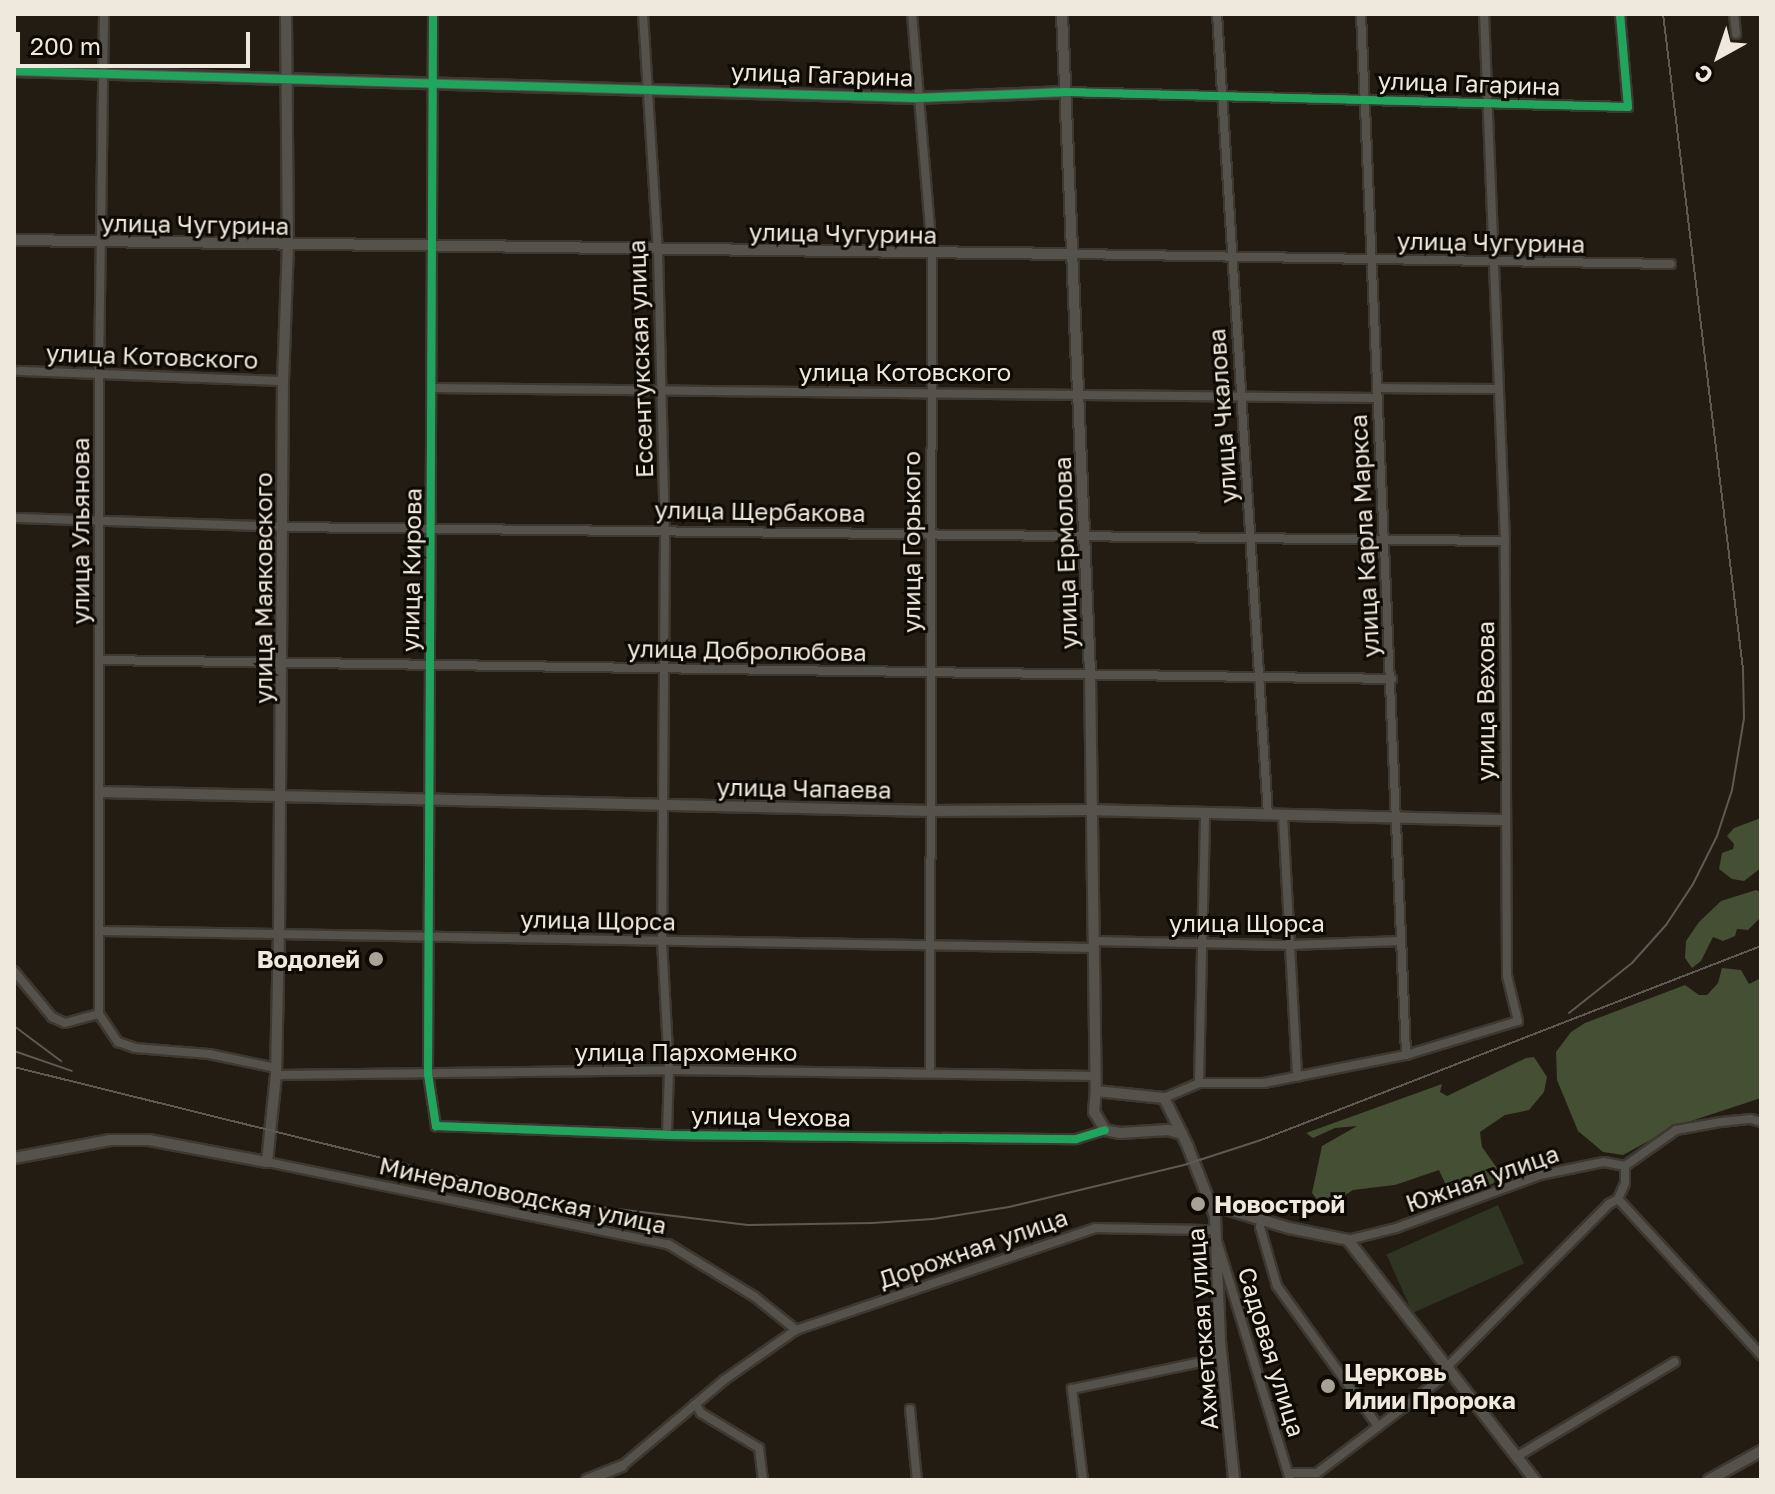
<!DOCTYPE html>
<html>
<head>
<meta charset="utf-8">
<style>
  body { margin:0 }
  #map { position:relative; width:1775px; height:1494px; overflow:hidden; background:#221c12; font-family:"Golos Text",sans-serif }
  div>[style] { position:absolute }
  .green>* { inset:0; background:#2f3522; transform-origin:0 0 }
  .forest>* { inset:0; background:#454f34 }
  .roads { filter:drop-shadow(2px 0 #3d3830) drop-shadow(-2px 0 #3d3830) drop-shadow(0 2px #3d3830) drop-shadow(0 -2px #3d3830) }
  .minor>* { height:8px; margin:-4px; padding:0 4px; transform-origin:4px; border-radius:4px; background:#55524c }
  .tertiary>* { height:10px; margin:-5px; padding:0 5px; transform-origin:5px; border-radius:5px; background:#55524c }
  .rail>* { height:2px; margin:-1px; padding:0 1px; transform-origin:1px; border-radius:1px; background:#5e5953 }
  .cycleway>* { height:8px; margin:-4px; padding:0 4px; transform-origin:4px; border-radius:4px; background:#20a55d }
  .dots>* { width:22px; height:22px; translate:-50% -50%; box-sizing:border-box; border:4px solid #0d0903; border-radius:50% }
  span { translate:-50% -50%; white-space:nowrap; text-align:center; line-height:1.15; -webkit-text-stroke:6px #0d0903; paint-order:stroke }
  .street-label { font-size:24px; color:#efe8dd }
  .poi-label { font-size:24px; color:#efe8dd; font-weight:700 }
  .right { translate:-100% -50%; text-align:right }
  .left { translate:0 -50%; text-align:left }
  .frame { position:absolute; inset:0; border:16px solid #efe8dd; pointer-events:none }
  .north { position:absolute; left:1679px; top:16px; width:80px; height:80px; -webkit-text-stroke:6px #0d0903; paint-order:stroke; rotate:220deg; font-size:22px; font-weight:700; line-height:32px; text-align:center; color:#efe8dd }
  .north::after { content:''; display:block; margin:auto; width:28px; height:36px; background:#efe8dd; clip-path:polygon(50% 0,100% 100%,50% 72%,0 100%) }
  .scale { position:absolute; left:16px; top:32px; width:234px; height:36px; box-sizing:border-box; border:4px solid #efe8dd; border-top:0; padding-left:10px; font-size:24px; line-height:28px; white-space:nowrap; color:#efe8dd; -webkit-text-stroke:6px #0d0903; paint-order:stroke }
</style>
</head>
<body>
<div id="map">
  <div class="green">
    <div style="left:1498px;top:1205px;width:64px;height:122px;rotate:66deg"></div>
  </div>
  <div class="forest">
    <div style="clip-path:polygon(1761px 818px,1761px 868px,1744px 881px,1732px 879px,1719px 869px,1722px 853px,1733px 849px,1734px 844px,1727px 836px,1734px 828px)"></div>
    <div style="clip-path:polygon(1756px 890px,1761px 892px,1761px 917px,1748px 930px,1737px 929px,1735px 936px,1723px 941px,1713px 937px,1701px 961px,1692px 968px,1685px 958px,1686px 941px,1699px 922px,1721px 901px)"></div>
    <div style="clip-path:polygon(1722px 968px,1741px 970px,1749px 984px,1761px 978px,1761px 1098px,1676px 1126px,1623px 1155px,1603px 1152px,1578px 1131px,1557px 1080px,1556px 1052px,1571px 1032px,1585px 1023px,1685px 985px,1699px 995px,1707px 995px,1718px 983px)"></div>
    <div style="clip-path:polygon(1534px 1057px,1547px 1077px,1544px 1092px,1529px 1110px,1505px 1115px,1480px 1132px,1482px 1147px,1497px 1168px,1494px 1183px,1466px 1195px,1450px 1194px,1439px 1170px,1395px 1185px,1353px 1190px,1330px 1205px,1322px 1206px,1312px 1193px,1322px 1146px,1357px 1126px,1335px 1128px,1313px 1138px,1306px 1133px,1442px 1084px,1440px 1092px,1447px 1096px,1526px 1058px)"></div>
  </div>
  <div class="roads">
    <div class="minor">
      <div style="left:104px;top:14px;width:359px;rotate:90.8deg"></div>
      <div style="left:99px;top:373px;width:641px;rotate:90deg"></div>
      <div style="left:99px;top:1014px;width:34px;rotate:56deg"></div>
      <div style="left:118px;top:1042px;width:18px;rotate:19deg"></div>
      <div style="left:135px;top:1048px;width:74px;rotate:4.6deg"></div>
      <div style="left:209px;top:1054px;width:68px;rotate:11.8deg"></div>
      <div style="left:433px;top:14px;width:1060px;rotate:90.27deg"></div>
      <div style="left:428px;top:1074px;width:53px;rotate:81.3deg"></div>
      <div style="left:436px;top:1126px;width:231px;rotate:2.2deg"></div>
      <div style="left:667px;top:1135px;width:409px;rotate:0.6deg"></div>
      <div style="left:1076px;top:1139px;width:30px;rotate:-17deg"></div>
      <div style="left:643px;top:14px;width:237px;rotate:86.4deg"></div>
      <div style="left:658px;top:251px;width:279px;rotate:88.6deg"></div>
      <div style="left:665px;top:530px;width:411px;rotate:90.4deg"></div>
      <div style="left:662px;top:941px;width:129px;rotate:86.9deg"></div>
      <div style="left:669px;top:1070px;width:65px;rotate:91.8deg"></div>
      <div style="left:912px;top:14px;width:241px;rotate:85.2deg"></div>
      <div style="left:932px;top:254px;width:818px;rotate:90.14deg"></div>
      <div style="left:1217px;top:14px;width:803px;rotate:86.36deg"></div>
      <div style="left:1361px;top:14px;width:1042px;rotate:87.52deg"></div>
      <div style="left:1734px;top:14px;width:20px;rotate:84deg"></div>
      <div style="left:1066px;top:92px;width:562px;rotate:1.53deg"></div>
      <div style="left:1628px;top:107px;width:93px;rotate:-94.9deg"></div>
      <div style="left:1075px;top:254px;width:596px;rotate:0.96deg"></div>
      <div style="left:19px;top:371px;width:264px;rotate:2.2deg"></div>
      <div style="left:434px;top:388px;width:943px;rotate:0.61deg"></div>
      <div style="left:1377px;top:388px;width:122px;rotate:0.5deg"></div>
      <div style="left:14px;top:518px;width:271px;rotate:1.9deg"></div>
      <div style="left:285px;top:527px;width:1220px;rotate:0.66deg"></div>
      <div style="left:101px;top:660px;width:1291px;rotate:0.84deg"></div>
      <div style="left:1283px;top:816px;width:261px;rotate:86.9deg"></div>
      <div style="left:101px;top:931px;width:992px;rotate:0.98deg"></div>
      <div style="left:1093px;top:941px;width:197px;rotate:1.2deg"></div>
      <div style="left:1290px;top:945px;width:111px;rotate:-2.1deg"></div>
      <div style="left:14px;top:971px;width:60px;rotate:50.4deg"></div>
      <div style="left:52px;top:1017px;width:14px;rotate:25deg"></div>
      <div style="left:65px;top:1023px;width:35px;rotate:-15deg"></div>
      <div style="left:276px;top:1075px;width:393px;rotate:-0.7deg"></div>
      <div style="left:669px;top:1070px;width:427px;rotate:0.8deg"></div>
      <div style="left:1199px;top:1083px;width:269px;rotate:-88.7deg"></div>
      <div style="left:1164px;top:1098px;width:38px;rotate:-23deg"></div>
      <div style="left:1199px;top:1083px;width:65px"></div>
      <div style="left:1264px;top:1083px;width:145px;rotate:-11.2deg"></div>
      <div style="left:1406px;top:1055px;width:117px;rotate:-16.9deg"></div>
      <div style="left:1518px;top:1021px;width:46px;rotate:-103.7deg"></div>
      <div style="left:1507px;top:976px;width:435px;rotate:-90.3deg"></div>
      <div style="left:1505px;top:541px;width:527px;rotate:-92.28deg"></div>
      <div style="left:267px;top:1162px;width:409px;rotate:11.6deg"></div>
      <div style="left:668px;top:1244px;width:102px;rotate:31.3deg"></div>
      <div style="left:755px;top:1297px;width:53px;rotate:38.8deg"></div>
      <div style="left:1618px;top:1199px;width:212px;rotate:47.5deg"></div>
      <div style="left:1262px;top:1220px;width:7px;rotate:106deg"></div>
      <div style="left:1260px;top:1227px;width:61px;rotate:73.9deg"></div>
      <div style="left:1277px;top:1286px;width:173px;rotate:54.2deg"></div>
      <div style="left:1348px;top:1240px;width:49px;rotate:-14deg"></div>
      <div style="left:1396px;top:1228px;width:153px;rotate:-20.2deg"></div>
      <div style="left:1540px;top:1175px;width:65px;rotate:-11.5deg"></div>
      <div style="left:1604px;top:1162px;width:21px;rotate:11deg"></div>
      <div style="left:1625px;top:1166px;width:62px;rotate:-35.2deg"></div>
      <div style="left:1676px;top:1130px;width:46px;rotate:-10.1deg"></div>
      <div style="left:1721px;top:1122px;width:30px;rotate:-6deg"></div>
      <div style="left:1751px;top:1119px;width:10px;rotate:17deg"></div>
      <div style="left:1218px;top:1244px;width:247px;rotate:73deg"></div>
      <div style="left:695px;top:1404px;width:11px;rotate:56deg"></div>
      <div style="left:701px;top:1413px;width:68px;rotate:31.1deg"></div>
      <div style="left:759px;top:1448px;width:32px;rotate:83deg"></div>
      <div style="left:910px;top:1409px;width:71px;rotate:84.4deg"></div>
      <div style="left:1516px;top:1457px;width:185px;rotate:-30.9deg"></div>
      <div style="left:622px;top:1466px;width:133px;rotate:-40.1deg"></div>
      <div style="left:724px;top:1380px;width:88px;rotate:-34.8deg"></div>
      <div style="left:796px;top:1330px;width:316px;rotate:-18.8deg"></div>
      <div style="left:1095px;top:1228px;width:120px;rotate:1deg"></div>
      <div style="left:1289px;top:1473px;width:28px"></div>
      <div style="left:1317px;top:1473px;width:152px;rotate:-37.2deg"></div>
      <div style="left:1438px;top:1381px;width:15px;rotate:-58deg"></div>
      <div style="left:1446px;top:1368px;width:231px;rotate:-45.2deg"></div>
      <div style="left:1609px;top:1204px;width:10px;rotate:-29deg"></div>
      <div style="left:1618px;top:1199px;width:17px;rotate:-66deg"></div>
      <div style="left:1625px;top:1183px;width:17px;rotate:-90deg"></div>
      <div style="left:1083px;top:1480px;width:92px;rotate:-96.9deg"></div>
      <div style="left:1072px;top:1389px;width:152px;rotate:-11.8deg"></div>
    </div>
    <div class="tertiary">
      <div style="left:1062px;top:14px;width:662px;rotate:87.57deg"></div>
      <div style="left:1090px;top:675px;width:416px;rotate:89.2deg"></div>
      <div style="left:14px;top:71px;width:902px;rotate:1.71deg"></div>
      <div style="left:916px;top:98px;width:150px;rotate:-2.3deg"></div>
      <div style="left:14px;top:240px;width:1061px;rotate:0.76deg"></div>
      <div style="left:101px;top:792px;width:829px;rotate:1.31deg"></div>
      <div style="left:930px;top:811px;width:161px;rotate:-0.4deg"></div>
      <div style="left:1091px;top:810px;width:414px;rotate:1.4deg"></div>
      <div style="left:1182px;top:1134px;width:15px;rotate:-164deg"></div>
      <div style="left:1168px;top:1130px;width:48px;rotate:176.4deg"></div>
      <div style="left:1120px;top:1133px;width:15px;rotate:-169deg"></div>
      <div style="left:1105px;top:1130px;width:21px;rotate:-121deg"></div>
      <div style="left:1094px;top:1112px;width:21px;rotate:-85deg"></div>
      <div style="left:1096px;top:1091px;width:68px;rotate:5.9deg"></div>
      <div style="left:1164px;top:1098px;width:40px;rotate:63.4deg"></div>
      <div style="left:1182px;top:1134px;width:14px;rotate:65deg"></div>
      <div style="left:1188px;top:1147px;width:74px;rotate:68.6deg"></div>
      <div style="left:1215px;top:1216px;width:125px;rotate:87.7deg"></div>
      <div style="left:1220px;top:1341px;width:140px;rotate:84.2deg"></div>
      <div style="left:14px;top:1158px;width:98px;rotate:-10.6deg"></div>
      <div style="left:110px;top:1140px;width:39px"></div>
      <div style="left:149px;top:1140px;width:120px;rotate:10.6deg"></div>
      <div style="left:267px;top:1162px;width:87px;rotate:-84.1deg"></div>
      <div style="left:276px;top:1075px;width:141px;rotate:-88.8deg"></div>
      <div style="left:279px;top:934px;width:553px;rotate:-89.59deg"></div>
      <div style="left:283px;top:381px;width:135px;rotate:-87.9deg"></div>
      <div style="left:288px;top:246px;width:232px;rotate:-90.5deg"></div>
      <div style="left:1209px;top:1204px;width:84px;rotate:16.7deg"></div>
      <div style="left:1289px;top:1228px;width:60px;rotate:11.5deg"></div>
      <div style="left:1348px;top:1240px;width:304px;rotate:52.1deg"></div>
      <div style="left:587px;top:1480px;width:38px;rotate:-22deg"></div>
      <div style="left:1709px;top:1480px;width:60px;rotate:-29.1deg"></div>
    </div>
  </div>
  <div class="rail">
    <div style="left:1569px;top:1013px;width:80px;rotate:-38.4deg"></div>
    <div style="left:1632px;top:963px;width:51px;rotate:-48.2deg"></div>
    <div style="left:1666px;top:925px;width:49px;rotate:-56.6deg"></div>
    <div style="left:1693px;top:884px;width:54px;rotate:-63.4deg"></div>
    <div style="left:1717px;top:836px;width:48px;rotate:-71.9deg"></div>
    <div style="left:1732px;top:790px;width:73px;rotate:-80.5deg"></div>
    <div style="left:1744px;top:718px;width:49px;rotate:-91.2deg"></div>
    <div style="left:1743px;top:669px;width:660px;rotate:-96.96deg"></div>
    <div style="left:14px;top:1026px;width:59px;rotate:36.7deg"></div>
    <div style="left:14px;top:1051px;width:61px;rotate:19deg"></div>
    <div style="left:14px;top:1067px;width:562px;rotate:13.89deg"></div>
    <div style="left:560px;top:1202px;width:189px;rotate:7deg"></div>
    <div style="left:748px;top:1225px;width:124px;rotate:-0.9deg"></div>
    <div style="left:872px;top:1223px;width:61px;rotate:-3.8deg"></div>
    <div style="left:933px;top:1219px;width:77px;rotate:-9deg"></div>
    <div style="left:1009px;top:1207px;width:180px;rotate:-13.5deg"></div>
    <div style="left:1184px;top:1165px;width:81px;rotate:-18deg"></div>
    <div style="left:1261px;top:1140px;width:536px;rotate:-21.21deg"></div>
  </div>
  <div class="cycleway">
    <div style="left:433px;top:14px;width:1060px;rotate:90.27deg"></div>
    <div style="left:428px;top:1074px;width:53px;rotate:81.3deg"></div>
    <div style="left:436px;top:1126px;width:231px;rotate:2.2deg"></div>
    <div style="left:667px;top:1135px;width:409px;rotate:0.6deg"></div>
    <div style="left:1076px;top:1139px;width:30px;rotate:-17deg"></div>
    <div style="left:14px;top:71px;width:902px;rotate:1.71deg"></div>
    <div style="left:916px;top:98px;width:150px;rotate:-2.3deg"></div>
    <div style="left:1066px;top:92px;width:562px;rotate:1.53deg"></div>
    <div style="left:1628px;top:107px;width:93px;rotate:-94.9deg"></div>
  </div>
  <div class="dots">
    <div style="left:376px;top:959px;background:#a7a196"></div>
    <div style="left:1198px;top:1204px;background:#a7a196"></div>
    <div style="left:1328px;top:1386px;background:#a7a196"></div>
  </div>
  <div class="street-label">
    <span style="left:822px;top:74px;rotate:2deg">улица Гагарина</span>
    <span style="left:1469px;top:83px;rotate:2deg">улица Гагарина</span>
    <span style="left:195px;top:224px;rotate:1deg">улица Чугурина</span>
    <span style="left:843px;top:233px;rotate:1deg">улица Чугурина</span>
    <span style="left:1491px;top:242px;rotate:1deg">улица Чугурина</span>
    <span style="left:152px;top:356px;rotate:2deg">улица Котовского</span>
    <span style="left:640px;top:359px;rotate:-92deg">Ессентукская улица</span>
    <span style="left:905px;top:372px">улица Котовского</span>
    <span style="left:1222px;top:416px;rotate:-94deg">улица Чкалова</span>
    <span style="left:760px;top:511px;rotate:1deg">улица Щербакова</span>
    <span style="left:80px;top:531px;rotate:-90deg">улица Ульянова</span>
    <span style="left:1364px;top:536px;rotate:-93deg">улица Карла Маркса</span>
    <span style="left:911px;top:542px;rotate:-90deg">улица Горького</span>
    <span style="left:1065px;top:553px;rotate:-92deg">улица Ермолова</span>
    <span style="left:411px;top:570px;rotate:-89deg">улица Кирова</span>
    <span style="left:263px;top:588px;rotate:-90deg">улица Маяковского</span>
    <span style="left:747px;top:650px;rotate:1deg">улица Добролюбова</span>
    <span style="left:1485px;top:701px;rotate:-90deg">улица Вехова</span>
    <span style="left:804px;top:788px;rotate:1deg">улица Чапаева</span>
    <span style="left:598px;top:920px;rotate:1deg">улица Щорса</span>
    <span style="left:1247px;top:923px">улица Щорса</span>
    <span style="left:686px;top:1052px">улица Пархоменко</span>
    <span style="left:771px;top:1116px;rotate:1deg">улица Чехова</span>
    <span style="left:1482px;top:1178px;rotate:-19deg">Южная улица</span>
    <span style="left:523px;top:1195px;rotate:12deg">Минераловодская улица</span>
    <span style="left:973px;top:1248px;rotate:-19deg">Дорожная улица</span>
    <span style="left:1202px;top:1329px;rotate:-94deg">Ахметская улица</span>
    <span style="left:1272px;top:1352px;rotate:73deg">Садовая улица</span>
  </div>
  <div class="poi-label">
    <span class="right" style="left:360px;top:959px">Водолей</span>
    <span class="left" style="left:1214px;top:1204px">Новострой</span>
    <span class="left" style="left:1344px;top:1386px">Церковь<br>Илии Пророка</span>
  </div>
  <div class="frame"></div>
  <div class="north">С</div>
  <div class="scale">200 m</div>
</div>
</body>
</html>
